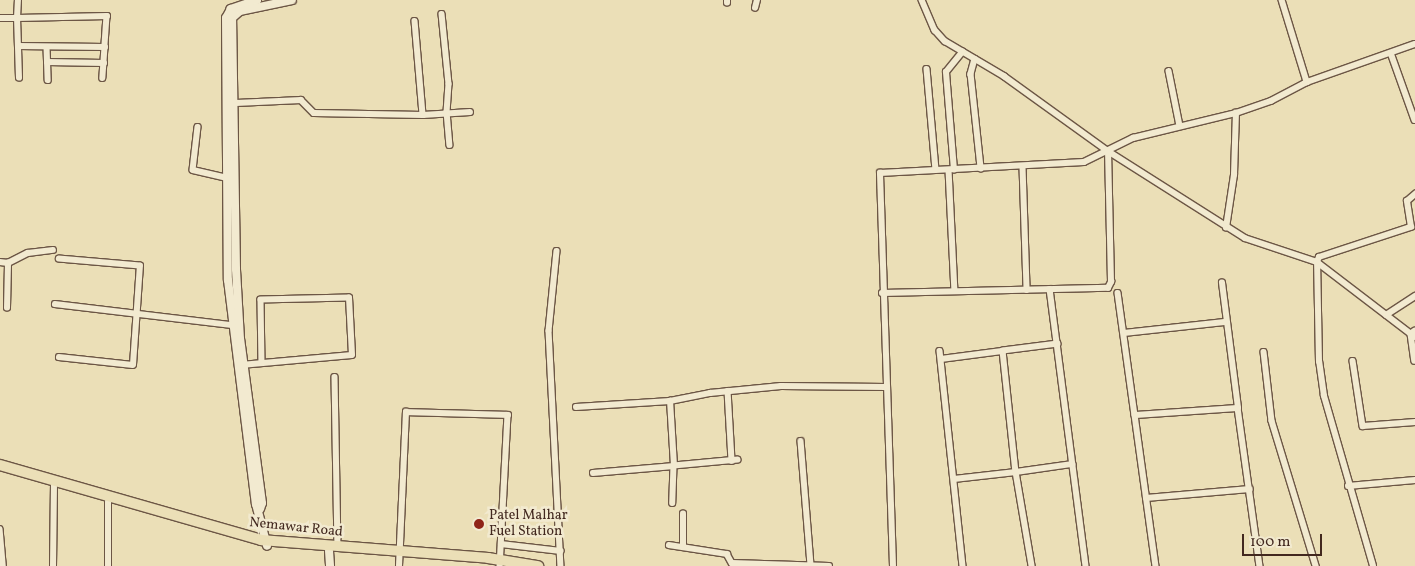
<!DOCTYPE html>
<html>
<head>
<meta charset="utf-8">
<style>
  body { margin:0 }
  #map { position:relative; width:1415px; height:566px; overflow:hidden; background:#ebdfb7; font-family:Vollkorn,serif }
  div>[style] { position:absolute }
  .roads { filter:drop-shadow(1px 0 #6c5645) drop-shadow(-1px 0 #6c5645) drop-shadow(0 1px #6c5645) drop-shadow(0 -1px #6c5645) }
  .street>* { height:5.5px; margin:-2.75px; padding:0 2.75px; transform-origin:2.75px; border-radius:2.75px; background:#f2ead0 }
  .secondary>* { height:8px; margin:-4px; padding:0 4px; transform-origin:4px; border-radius:4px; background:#f2ead0 }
  .highway>* { height:10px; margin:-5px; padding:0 5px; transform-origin:5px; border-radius:5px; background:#ebdfb7 }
  .dots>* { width:14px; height:14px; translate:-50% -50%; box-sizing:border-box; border:2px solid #f2ead0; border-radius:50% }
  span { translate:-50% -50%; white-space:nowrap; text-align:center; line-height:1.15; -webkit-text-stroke:5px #f2ead0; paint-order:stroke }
  .poi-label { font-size:14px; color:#42281f }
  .left { translate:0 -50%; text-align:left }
  .street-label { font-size:14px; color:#42281f }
  .scale { position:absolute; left:1242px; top:534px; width:80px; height:22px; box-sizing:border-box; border:2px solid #42281f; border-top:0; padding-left:6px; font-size:15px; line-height:18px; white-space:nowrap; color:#42281f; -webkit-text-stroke:4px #f2ead0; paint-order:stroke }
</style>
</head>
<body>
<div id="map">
  <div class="roads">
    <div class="street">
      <div style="left:922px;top:0;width:33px;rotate:67deg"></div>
      <div style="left:935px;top:30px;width:15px;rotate:48deg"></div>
      <div style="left:945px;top:41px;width:69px;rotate:30.7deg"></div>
      <div style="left:1004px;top:76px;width:128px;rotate:35.8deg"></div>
      <div style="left:1108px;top:151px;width:162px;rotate:32.4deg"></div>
      <div style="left:1245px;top:238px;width:76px;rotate:18.4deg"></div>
      <div style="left:1317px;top:262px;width:5px;rotate:-68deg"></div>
      <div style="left:1319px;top:257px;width:97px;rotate:-18.1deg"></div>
      <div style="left:1411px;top:227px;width:26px;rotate:-99deg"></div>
      <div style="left:1407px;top:201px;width:11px;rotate:-41deg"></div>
      <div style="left:1282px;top:0;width:86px;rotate:73deg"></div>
      <div style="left:727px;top:3px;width:3px;rotate:-90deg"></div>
      <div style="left:755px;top:8px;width:8px;rotate:-76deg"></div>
      <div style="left:442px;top:14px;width:70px;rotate:84.3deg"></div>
      <div style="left:449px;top:84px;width:28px;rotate:94deg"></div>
      <div style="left:447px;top:112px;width:33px;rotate:85deg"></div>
      <div style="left:0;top:18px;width:17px"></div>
      <div style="left:17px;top:18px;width:18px;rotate:-87deg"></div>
      <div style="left:415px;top:21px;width:94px;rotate:85.1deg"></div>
      <div style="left:18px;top:46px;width:87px;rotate:0.7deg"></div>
      <div style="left:105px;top:47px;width:31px;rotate:94deg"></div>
      <div style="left:47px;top:47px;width:33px;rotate:88deg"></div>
      <div style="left:1391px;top:53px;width:71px;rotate:70.3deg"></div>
      <div style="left:975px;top:59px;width:16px;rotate:105deg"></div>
      <div style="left:971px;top:74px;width:95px;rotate:83.9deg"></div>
      <div style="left:47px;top:62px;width:57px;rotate:1deg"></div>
      <div style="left:927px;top:69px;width:101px;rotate:84.9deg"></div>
      <div style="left:1169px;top:71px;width:56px;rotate:78.7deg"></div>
      <div style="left:19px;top:78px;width:60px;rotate:-91.9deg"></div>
      <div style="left:17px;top:18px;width:90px;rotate:-1.3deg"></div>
      <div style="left:107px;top:16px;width:31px;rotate:94deg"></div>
      <div style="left:236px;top:103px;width:65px;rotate:-2.6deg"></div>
      <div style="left:301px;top:100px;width:18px;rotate:45deg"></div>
      <div style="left:314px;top:113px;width:109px;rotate:1.1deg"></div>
      <div style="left:423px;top:115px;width:47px;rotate:-3.7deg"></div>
      <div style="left:198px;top:127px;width:43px;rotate:96.6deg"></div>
      <div style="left:193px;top:170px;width:35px;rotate:13deg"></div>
      <div style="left:1023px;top:167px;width:123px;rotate:88.1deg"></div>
      <div style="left:949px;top:170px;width:121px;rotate:87.2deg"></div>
      <div style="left:954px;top:170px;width:98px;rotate:-94.7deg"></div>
      <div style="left:946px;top:72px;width:26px;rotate:-51deg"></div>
      <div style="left:1226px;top:228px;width:54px;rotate:-81.4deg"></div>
      <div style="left:1234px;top:175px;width:62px;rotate:-88.2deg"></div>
      <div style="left:557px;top:251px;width:80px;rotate:95.7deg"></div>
      <div style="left:549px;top:331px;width:235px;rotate:87.1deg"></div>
      <div style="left:0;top:262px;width:8px;rotate:7deg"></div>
      <div style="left:1050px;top:289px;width:279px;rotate:82.6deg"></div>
      <div style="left:882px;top:293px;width:226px;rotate:-1.3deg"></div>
      <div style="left:1108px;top:288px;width:7px;rotate:-63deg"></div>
      <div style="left:1111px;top:282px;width:131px;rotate:-91.3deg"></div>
      <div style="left:1118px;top:293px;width:123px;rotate:82.1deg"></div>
      <div style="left:1135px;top:415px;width:103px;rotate:-3.9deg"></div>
      <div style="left:1238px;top:408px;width:126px;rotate:-97.3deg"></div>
      <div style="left:55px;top:304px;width:178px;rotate:6.8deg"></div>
      <div style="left:7px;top:308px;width:45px;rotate:-88.7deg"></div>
      <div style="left:8px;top:263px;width:22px;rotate:-27deg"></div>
      <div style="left:28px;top:253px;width:25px;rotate:-7deg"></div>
      <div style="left:1386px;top:315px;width:35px;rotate:-33deg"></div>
      <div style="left:1415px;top:331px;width:5px;rotate:143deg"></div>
      <div style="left:1411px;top:334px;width:27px;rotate:82deg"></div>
      <div style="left:1124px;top:333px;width:103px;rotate:-6.2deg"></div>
      <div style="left:1058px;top:344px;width:55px;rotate:172.7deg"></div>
      <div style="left:1003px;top:351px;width:122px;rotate:83.9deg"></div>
      <div style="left:1016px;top:472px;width:57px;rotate:-8.1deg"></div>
      <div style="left:940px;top:351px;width:216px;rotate:83.9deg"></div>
      <div style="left:1264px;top:352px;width:69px;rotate:83.4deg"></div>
      <div style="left:1272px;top:421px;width:152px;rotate:73.1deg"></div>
      <div style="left:59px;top:357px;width:74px;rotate:6.2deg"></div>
      <div style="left:133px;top:365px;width:99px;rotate:-86deg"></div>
      <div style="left:140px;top:266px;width:81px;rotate:-175.1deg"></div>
      <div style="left:941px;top:359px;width:63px;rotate:-7.4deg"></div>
      <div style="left:1353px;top:361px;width:66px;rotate:81.3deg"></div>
      <div style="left:1363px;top:426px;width:52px;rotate:-4.4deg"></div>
      <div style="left:241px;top:365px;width:111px;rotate:-5.1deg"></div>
      <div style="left:352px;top:355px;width:57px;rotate:-93deg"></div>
      <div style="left:349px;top:298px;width:88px;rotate:178.7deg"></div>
      <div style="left:261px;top:300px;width:63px;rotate:89.1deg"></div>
      <div style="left:335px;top:377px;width:169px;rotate:89deg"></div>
      <div style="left:728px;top:391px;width:70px;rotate:86.7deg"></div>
      <div style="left:576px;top:407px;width:94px;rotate:-3.7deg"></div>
      <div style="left:1238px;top:408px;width:160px;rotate:82.1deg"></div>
      <div style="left:1135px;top:415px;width:152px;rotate:82.1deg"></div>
      <div style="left:801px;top:441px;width:124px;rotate:85.4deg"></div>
      <div style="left:738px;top:460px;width:64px;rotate:174.6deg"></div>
      <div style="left:674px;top:466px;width:65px;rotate:-93.5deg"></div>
      <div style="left:670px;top:401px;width:41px;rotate:-11.3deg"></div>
      <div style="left:710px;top:393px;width:71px;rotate:-5.6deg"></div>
      <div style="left:781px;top:386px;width:105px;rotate:0.5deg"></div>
      <div style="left:593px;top:473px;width:81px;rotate:-4.9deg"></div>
      <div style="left:674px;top:466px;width:37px;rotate:92deg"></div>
      <div style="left:954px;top:479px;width:62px;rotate:-6.4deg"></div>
      <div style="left:1016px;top:472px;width:95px;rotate:80.3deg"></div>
      <div style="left:1348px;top:486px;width:67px;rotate:-5.1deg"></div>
      <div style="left:1146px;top:498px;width:104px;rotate:-4.9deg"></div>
      <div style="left:0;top:529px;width:37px;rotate:85deg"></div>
      <div style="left:501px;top:544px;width:60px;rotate:6.7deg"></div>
      <div style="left:669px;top:545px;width:59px;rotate:8.8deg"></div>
      <div style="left:727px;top:554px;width:10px;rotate:61deg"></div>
      <div style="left:732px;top:563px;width:97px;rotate:1.8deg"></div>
      <div style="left:683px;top:546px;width:32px;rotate:-90deg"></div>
      <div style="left:53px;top:566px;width:80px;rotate:-89.3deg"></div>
      <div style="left:108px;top:566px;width:64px;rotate:-90deg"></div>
      <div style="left:399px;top:566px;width:154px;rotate:-87.4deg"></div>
      <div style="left:406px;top:412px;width:102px;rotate:1.7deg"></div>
      <div style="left:508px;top:415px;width:151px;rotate:93deg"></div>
      <div style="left:893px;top:566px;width:393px;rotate:-91.9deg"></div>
      <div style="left:880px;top:173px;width:204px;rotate:-3.1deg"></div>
      <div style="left:1084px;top:162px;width:55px;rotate:-26.1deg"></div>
      <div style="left:1133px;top:138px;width:106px;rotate:-13.6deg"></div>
      <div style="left:1236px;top:113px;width:37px;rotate:-19deg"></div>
      <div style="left:1271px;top:101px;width:41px;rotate:-27.8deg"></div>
      <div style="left:1307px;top:82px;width:114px;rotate:-19.4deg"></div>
      <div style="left:1373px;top:566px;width:177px;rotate:-106.1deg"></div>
      <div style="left:1324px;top:396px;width:34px;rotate:-98deg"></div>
      <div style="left:1319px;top:362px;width:100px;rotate:-91.1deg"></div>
      <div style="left:1317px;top:262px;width:123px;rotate:37.4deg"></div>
    </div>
    <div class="secondary">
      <div style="left:257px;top:0;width:28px;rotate:161deg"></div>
      <div style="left:231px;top:9px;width:10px;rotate:119deg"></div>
      <div style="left:226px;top:18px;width:262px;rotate:89.6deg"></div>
      <div style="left:228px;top:280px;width:226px;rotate:82.9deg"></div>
      <div style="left:256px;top:504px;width:43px;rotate:75.3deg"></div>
      <div style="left:260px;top:509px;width:6px;rotate:-72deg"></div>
      <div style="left:262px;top:503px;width:165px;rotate:-97.6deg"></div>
      <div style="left:240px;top:339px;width:70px;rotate:-93.3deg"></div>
      <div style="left:236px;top:269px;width:251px;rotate:-90.9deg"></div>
      <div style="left:232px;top:18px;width:11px;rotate:-41deg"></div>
      <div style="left:240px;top:11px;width:53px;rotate:-11.9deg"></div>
      <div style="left:329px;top:551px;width:15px;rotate:86deg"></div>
    </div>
    <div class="highway">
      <div style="left:0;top:465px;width:272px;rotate:16deg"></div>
      <div style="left:261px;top:540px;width:228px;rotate:4.5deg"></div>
      <div style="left:488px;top:558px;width:51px;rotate:9.1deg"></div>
    </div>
  </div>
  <div class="dots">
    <div style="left:479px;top:524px;background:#8f2418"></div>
  </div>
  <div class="poi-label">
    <span class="left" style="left:489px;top:524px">Patel Malhar<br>Fuel Station</span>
  </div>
  <div class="street-label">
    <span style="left:296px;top:528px;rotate:6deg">Nemawar Road</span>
  </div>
  <div class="scale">100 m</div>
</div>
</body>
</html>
